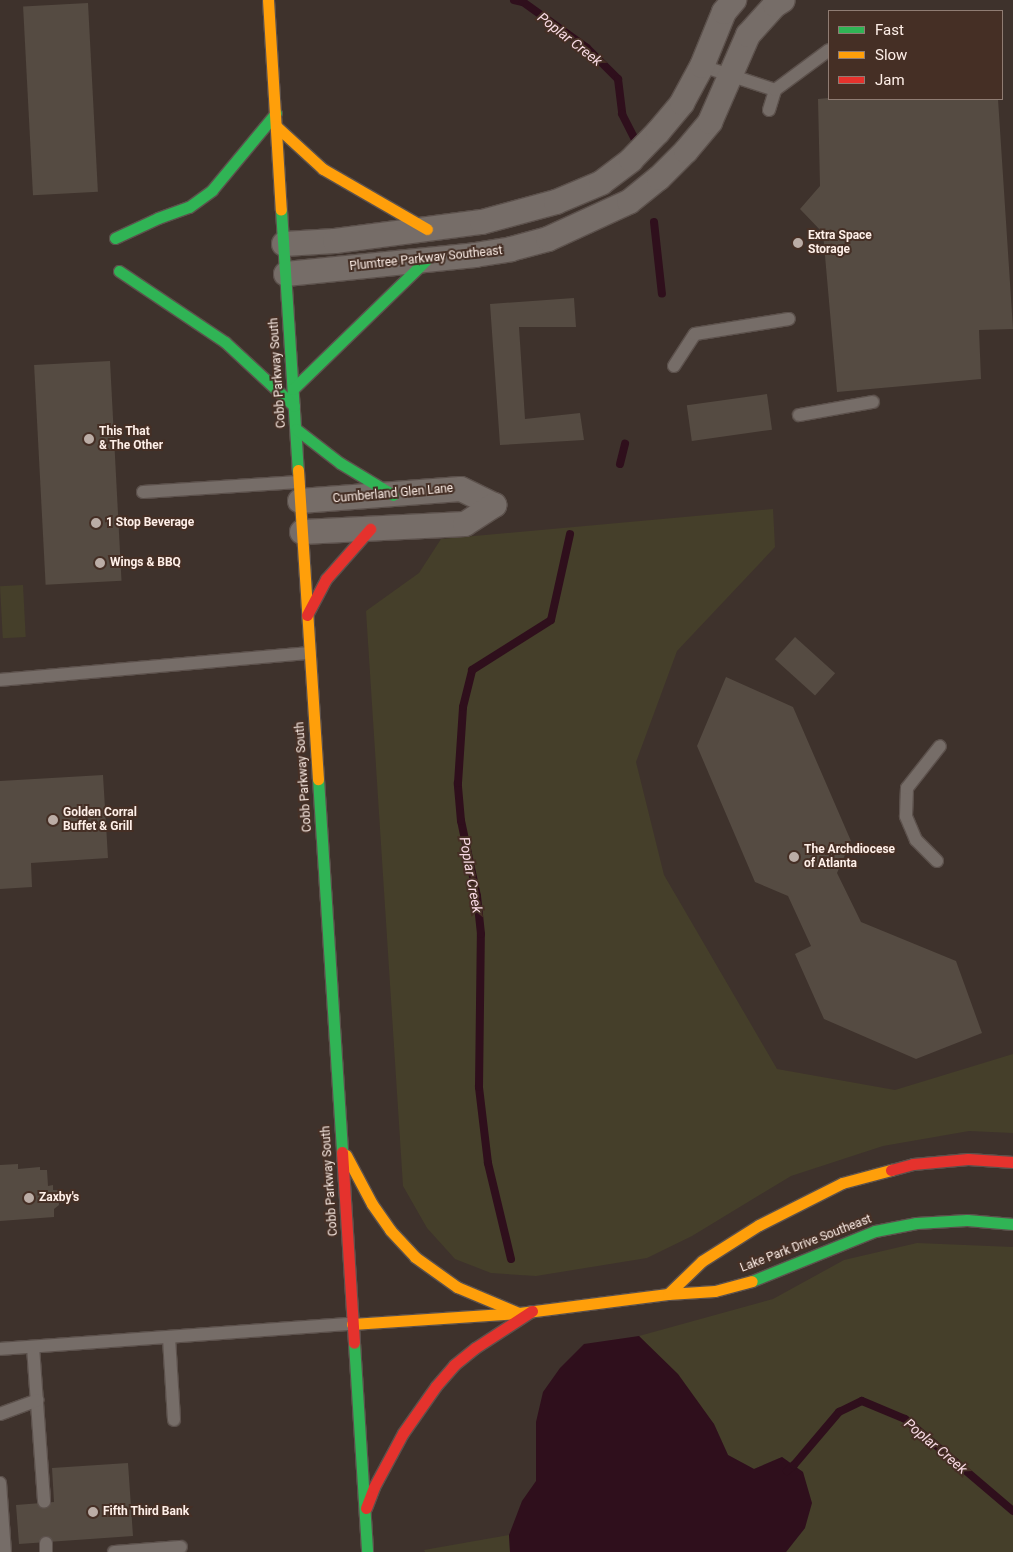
<!DOCTYPE html>
<html>
<head>
<meta charset="utf-8">
<style>
  body { margin:0 }
  #map { position:relative; width:1013px; height:1552px; overflow:hidden; background:#3e322c; font-family:Roboto,sans-serif }
  div>[style] { position:absolute }
  .green>* { inset:0; background:#453f2a; transform-origin:0 0 }
  .water>* { inset:0; background:#2f0f1c }
  .stream>* { height:8px; margin:-4px; padding:0 4px; transform-origin:4px; border-radius:4px; background:#2f0f1c }
  .building>* { inset:0; background:#554b42; transform-origin:0 0 }
  .roads { filter:drop-shadow(1px 0 #5c514c) drop-shadow(-1px 0 #5c514c) drop-shadow(0 1px #5c514c) drop-shadow(0 -1px #5c514c) }
  .lane>* { height:12px; margin:-6px; padding:0 6px; transform-origin:6px; border-radius:6px; background:#766d68 }
  .street>* { height:24px; margin:-12px; padding:0 12px; transform-origin:12px; border-radius:12px; background:#766d68 }
  .fast>* { height:11px; margin:-5.5px; padding:0 5.5px; transform-origin:5.5px; border-radius:5.5px; background:#30b455 }
  .slow>* { height:11px; margin:-5.5px; padding:0 5.5px; transform-origin:5.5px; border-radius:5.5px; background:#ff9f0a }
  .jam>* { height:11px; margin:-5.5px; padding:0 5.5px; transform-origin:5.5px; border-radius:5.5px; background:#e5322d }
  .dots>* { width:14px; height:14px; translate:-50% -50%; box-sizing:border-box; border:2px solid #452f25; border-radius:50% }
  span { translate:-50% -50%; white-space:nowrap; text-align:center; line-height:1.15; -webkit-text-stroke:4px #452f25; paint-order:stroke }
  .poi-label { font-size:12px; color:#feefe8; font-weight:700 }
  .left { translate:0 -50%; text-align:left }
  .street-label { font-size:12px; color:#feefe8 }
  .water-label { font-size:14px; color:#f9dbe5; font-style:italic }
  .legend { position:absolute; left:828px; top:10px; width:175px; height:90px; box-sizing:border-box; background:#452f25; border:1px solid #8f7c73; margin:0; padding:6px 9px; list-style:none; font-size:15px; color:#feefe8 }
  .legend li { display:flex; align-items:center; gap:10px; height:25px }
  .legend b { width:25px; border:1px solid #8f7c73 }
</style>
</head>
<body>
<div id="map">
  <div class="green">
    <div style="clip-path:polygon(773px 509px,775px 547px,677px 651px,636px 762px,664px 875px,777px 1069px,895px 1090px,1013px 1054px,1013px 1133px,969px 1131px,883px 1146px,791px 1176px,692px 1236px,647px 1258px,536px 1276px,491px 1273px,455px 1259px,427px 1228px,403px 1186px,366px 611px,419px 573px,441px 539px)"></div>
    <div style="left:23px;top:585px;width:52px;height:23px;rotate:87deg"></div>
    <div style="clip-path:polygon(917px 1243px,1013px 1247px,1013px 1552px,786px 1552px,805px 1528px,803px 1472px,782px 1457px,754px 1469px,728px 1455px,714px 1424px,639px 1336px,773px 1299px,844px 1260px)"></div>
    <div style="clip-path:polygon(509px 1535px,510px 1552px,425px 1552px,424px 1550px)"></div>
  </div>
  <div class="water">
    <div style="clip-path:polygon(639px 1336px,678px 1374px,714px 1424px,728px 1455px,754px 1469px,782px 1457px,803px 1472px,812px 1503px,805px 1528px,786px 1552px,510px 1552px,509px 1535px,522px 1501px,536px 1481px,536px 1422px,543px 1392px,560px 1368px,584px 1344px)"></div>
  </div>
  <div class="stream">
    <div style="left:514px;top:0;width:9px;rotate:13deg"></div>
    <div style="left:523px;top:2px;width:79px;rotate:35.7deg"></div>
    <div style="left:587px;top:48px;width:44px;rotate:45deg"></div>
    <div style="left:618px;top:79px;width:35px;rotate:83deg"></div>
    <div style="left:622px;top:114px;width:31px;rotate:63deg"></div>
    <div style="left:654px;top:222px;width:72px;rotate:83.7deg"></div>
    <div style="left:620px;top:464px;width:21px;rotate:-76deg"></div>
    <div style="left:511px;top:1259px;width:99px;rotate:-103.5deg"></div>
    <div style="left:488px;top:1163px;width:77px;rotate:-96.8deg"></div>
    <div style="left:479px;top:1087px;width:153px;rotate:-89.3deg"></div>
    <div style="left:481px;top:934px;width:38px;rotate:-96deg"></div>
    <div style="left:477px;top:896px;width:77px;rotate:-102deg"></div>
    <div style="left:461px;top:821px;width:38px;rotate:-95deg"></div>
    <div style="left:458px;top:783px;width:76px;rotate:-86.2deg"></div>
    <div style="left:463px;top:707px;width:38px;rotate:-76deg"></div>
    <div style="left:472px;top:670px;width:93px;rotate:-32.3deg"></div>
    <div style="left:551px;top:620px;width:88px;rotate:-77.5deg"></div>
    <div style="left:787px;top:1471px;width:9px;rotate:-41deg"></div>
    <div style="left:794px;top:1465px;width:70px;rotate:-49.7deg"></div>
    <div style="left:839px;top:1412px;width:25px;rotate:-26deg"></div>
    <div style="left:862px;top:1401px;width:47px;rotate:22.7deg"></div>
    <div style="left:905px;top:1419px;width:142px;rotate:40.4deg"></div>
  </div>
  <div class="building">
    <div style="left:88px;top:3px;width:189px;height:65px;rotate:87deg"></div>
    <div style="clip-path:polygon(829px 98px,998px 99px,1013px 329px,979px 330px,981px 379px,837px 392px,823px 233px,800px 209px,820px 186px,818px 99px)"></div>
    <div style="clip-path:polygon(574px 298px,576px 327px,519px 327px,525px 419px,580px 413px,584px 440px,500px 445px,490px 304px)"></div>
    <div style="left:110px;top:361px;width:220px;height:76px;rotate:87deg"></div>
    <div style="left:767px;top:394px;width:36px;height:81px;rotate:82deg"></div>
    <div style="left:795px;top:637px;width:54px;height:30px;rotate:42deg"></div>
    <div style="clip-path:polygon(726px 677px,793px 707px,851px 841px,837px 873px,861px 922px,956px 961px,982px 1033px,916px 1059px,824px 1019px,795px 954px,811px 946px,788px 896px,755px 882px,697px 746px)"></div>
    <div style="clip-path:polygon(103px 775px,108px 858px,31px 863px,32px 887px,0 889px,0 781px)"></div>
    <div style="clip-path:polygon(18px 1164px,18px 1169px,40px 1167px,40px 1170px,47px 1170px,48px 1186px,53px 1185px,53px 1190px,58px 1190px,59px 1205px,54px 1209px,54px 1217px,0 1221px,0 1165px)"></div>
    <div style="clip-path:polygon(128px 1463px,133px 1536px,19px 1544px,16px 1505px,54px 1502px,52px 1468px)"></div>
  </div>
  <div class="roads">
    <div class="lane">
      <div style="left:702px;top:66px;width:77px;rotate:18.2deg"></div>
      <div style="left:769px;top:110px;width:21px;rotate:-73deg"></div>
      <div style="left:775px;top:90px;width:67px;rotate:-36.5deg"></div>
      <div style="left:674px;top:366px;width:38px;rotate:-57deg"></div>
      <div style="left:695px;top:334px;width:95px;rotate:-9.1deg"></div>
      <div style="left:799px;top:415px;width:75px;rotate:-10deg"></div>
      <div style="left:143px;top:492px;width:156px;rotate:-3.7deg"></div>
      <div style="left:0;top:680px;width:311px;rotate:-5deg"></div>
      <div style="left:937px;top:861px;width:30px;rotate:-135deg"></div>
      <div style="left:916px;top:840px;width:26px;rotate:-113deg"></div>
      <div style="left:906px;top:816px;width:28px;rotate:-88deg"></div>
      <div style="left:907px;top:788px;width:53px;rotate:-51.8deg"></div>
      <div style="left:169px;top:1338px;width:82px;rotate:86.5deg"></div>
      <div style="left:33px;top:1347px;width:155px;rotate:85.9deg"></div>
      <div style="left:0;top:1349px;width:353px;rotate:-4.1deg"></div>
      <div style="left:0;top:1414px;width:40px;rotate:-20.2deg"></div>
      <div style="left:0;top:1483px;width:69px;rotate:85.9deg"></div>
      <div style="left:46px;top:1543px;width:9px;rotate:90deg"></div>
      <div style="left:114px;top:1552px;width:67px;rotate:-4.3deg"></div>
    </div>
    <div class="street">
      <div style="left:284px;top:244px;width:51px;rotate:-3.4deg"></div>
      <div style="left:335px;top:241px;width:148px;rotate:-7.4deg"></div>
      <div style="left:482px;top:222px;width:77px;rotate:-15.1deg"></div>
      <div style="left:556px;top:202px;width:49px;rotate:-22.9deg"></div>
      <div style="left:601px;top:183px;width:38px;rotate:-37deg"></div>
      <div style="left:631px;top:160px;width:39px;rotate:-46deg"></div>
      <div style="left:658px;top:132px;width:38px;rotate:-50deg"></div>
      <div style="left:682px;top:103px;width:42px;rotate:-61.6deg"></div>
      <div style="left:702px;top:66px;width:58px;rotate:-67.8deg"></div>
      <div style="left:724px;top:12px;width:16px;rotate:-50deg"></div>
      <div style="left:286px;top:274px;width:190px;rotate:-5.7deg"></div>
      <div style="left:475px;top:255px;width:36px;rotate:-9deg"></div>
      <div style="left:511px;top:249px;width:38px;rotate:-15deg"></div>
      <div style="left:548px;top:239px;width:89px;rotate:-24.6deg"></div>
      <div style="left:629px;top:202px;width:38px;rotate:-39deg"></div>
      <div style="left:659px;top:178px;width:38px;rotate:-45deg"></div>
      <div style="left:686px;top:151px;width:38px;rotate:-50deg"></div>
      <div style="left:710px;top:122px;width:95px;rotate:-66.4deg"></div>
      <div style="left:748px;top:35px;width:40px;rotate:-48deg"></div>
      <div style="left:775px;top:5px;width:9px;rotate:-32deg"></div>
      <div style="left:300px;top:501px;width:161px;rotate:-4.3deg"></div>
      <div style="left:461px;top:489px;width:37px;rotate:26deg"></div>
      <div style="left:302px;top:532px;width:163px;rotate:-2.8deg"></div>
      <div style="left:465px;top:524px;width:35px;rotate:-33deg"></div>
    </div>
    <div class="fast">
      <div style="left:281px;top:210px;width:261px;rotate:86.3deg"></div>
      <div style="left:115px;top:238px;width:47px;rotate:-24.9deg"></div>
      <div style="left:158px;top:218px;width:33px;rotate:-20deg"></div>
      <div style="left:189px;top:207px;width:29px;rotate:-36deg"></div>
      <div style="left:212px;top:190px;width:100px;rotate:-50.3deg"></div>
      <div style="left:119px;top:271px;width:128px;rotate:33.8deg"></div>
      <div style="left:225px;top:342px;width:94px;rotate:42.8deg"></div>
      <div style="left:293px;top:389px;width:185px;rotate:-44.1deg"></div>
      <div style="left:296px;top:429px;width:56px;rotate:37.7deg"></div>
      <div style="left:340px;top:463px;width:62px;rotate:31.1deg"></div>
      <div style="left:318px;top:779px;width:374px;rotate:86.3deg"></div>
      <div style="left:752px;top:1281px;width:133px;rotate:-22.1deg"></div>
      <div style="left:875px;top:1231px;width:42px;rotate:-11deg"></div>
      <div style="left:916px;top:1223px;width:51px;rotate:-3.4deg"></div>
      <div style="left:967px;top:1220px;width:46px;rotate:5deg"></div>
      <div style="left:354px;top:1343px;width:209px;rotate:86.4deg"></div>
    </div>
    <div class="slow">
      <div style="left:268px;top:0;width:210px;rotate:86.5deg"></div>
      <div style="left:276px;top:126px;width:64px;rotate:42.5deg"></div>
      <div style="left:323px;top:169px;width:120px;rotate:30deg"></div>
      <div style="left:298px;top:470px;width:310px;rotate:86.3deg"></div>
      <div style="left:346px;top:1155px;width:55px;rotate:62deg"></div>
      <div style="left:372px;top:1204px;width:32px;rotate:55deg"></div>
      <div style="left:390px;top:1230px;width:37px;rotate:47deg"></div>
      <div style="left:415px;top:1257px;width:52px;rotate:35.5deg"></div>
      <div style="left:457px;top:1287px;width:67px;rotate:22.8deg"></div>
      <div style="left:668px;top:1294px;width:47px;rotate:-44.1deg"></div>
      <div style="left:702px;top:1261px;width:67px;rotate:-32.3deg"></div>
      <div style="left:759px;top:1225px;width:93px;rotate:-26.8deg"></div>
      <div style="left:842px;top:1183px;width:51px;rotate:-14.9deg"></div>
      <div style="left:352px;top:1324px;width:167px;rotate:-3.8deg"></div>
      <div style="left:519px;top:1313px;width:150px;rotate:-7.3deg"></div>
      <div style="left:668px;top:1294px;width:47px;rotate:-3.7deg"></div>
      <div style="left:715px;top:1291px;width:38px;rotate:-15deg"></div>
    </div>
    <div class="jam">
      <div style="left:307px;top:615px;width:41px;rotate:-62.2deg"></div>
      <div style="left:326px;top:579px;width:67px;rotate:-48.7deg"></div>
      <div style="left:342px;top:1152px;width:191px;rotate:86.4deg"></div>
      <div style="left:891px;top:1170px;width:23px;rotate:-15deg"></div>
      <div style="left:913px;top:1164px;width:55px;rotate:-5.2deg"></div>
      <div style="left:968px;top:1159px;width:45px;rotate:3.8deg"></div>
      <div style="left:366px;top:1508px;width:22px;rotate:-69deg"></div>
      <div style="left:374px;top:1487px;width:61px;rotate:-61.8deg"></div>
      <div style="left:403px;top:1433px;width:57px;rotate:-54.9deg"></div>
      <div style="left:436px;top:1386px;width:28px;rotate:-49deg"></div>
      <div style="left:454px;top:1365px;width:27px;rotate:-39deg"></div>
      <div style="left:475px;top:1348px;width:68px;rotate:-33deg"></div>
    </div>
  </div>
  <div class="dots">
    <div style="left:798px;top:243px;background:#bbada6"></div>
    <div style="left:89px;top:439px;background:#bbada6"></div>
    <div style="left:96px;top:523px;background:#bbada6"></div>
    <div style="left:100px;top:563px;background:#bbada6"></div>
    <div style="left:53px;top:820px;background:#bbada6"></div>
    <div style="left:794px;top:857px;background:#bbada6"></div>
    <div style="left:29px;top:1198px;background:#bbada6"></div>
    <div style="left:93px;top:1512px;background:#bbada6"></div>
  </div>
  <div class="poi-label">
    <span class="left" style="left:808px;top:243px">Extra Space<br>Storage</span>
    <span class="left" style="left:99px;top:439px">This That<br>&amp; The Other</span>
    <span class="left" style="left:106px;top:523px">1 Stop Beverage</span>
    <span class="left" style="left:110px;top:563px">Wings &amp; BBQ</span>
    <span class="left" style="left:63px;top:820px">Golden Corral<br>Buffet &amp; Grill</span>
    <span class="left" style="left:804px;top:857px">The Archdiocese<br>of Atlanta</span>
    <span class="left" style="left:39px;top:1198px">Zaxby's</span>
    <span class="left" style="left:103px;top:1512px">Fifth Third Bank</span>
  </div>
  <div class="street-label">
    <span style="left:426px;top:259px;rotate:-6deg">Plumtree Parkway Southeast</span>
    <span style="left:278px;top:373px;rotate:-94deg">Cobb Parkway South</span>
    <span style="left:393px;top:494px;rotate:-5deg">Cumberland Glen Lane</span>
    <span style="left:304px;top:777px;rotate:-94deg">Cobb Parkway South</span>
    <span style="left:330px;top:1181px;rotate:-94deg">Cobb Parkway South</span>
    <span style="left:806px;top:1244px;rotate:-21deg">Lake Park Drive Southeast</span>
  </div>
  <div class="water-label">
    <span style="left:570px;top:39px;rotate:38deg">Poplar Creek</span>
    <span style="left:471px;top:875px;rotate:80deg">Poplar Creek</span>
    <span style="left:936px;top:1446px;rotate:40deg">Poplar Creek</span>
  </div>
  <ul class="legend">
  <li><b style="height:6px;background:#30b455"></b>Fast</li>
  <li><b style="height:6px;background:#ff9f0a"></b>Slow</li>
  <li><b style="height:6px;background:#e5322d"></b>Jam</li>
  </ul>
</div>
</body>
</html>
